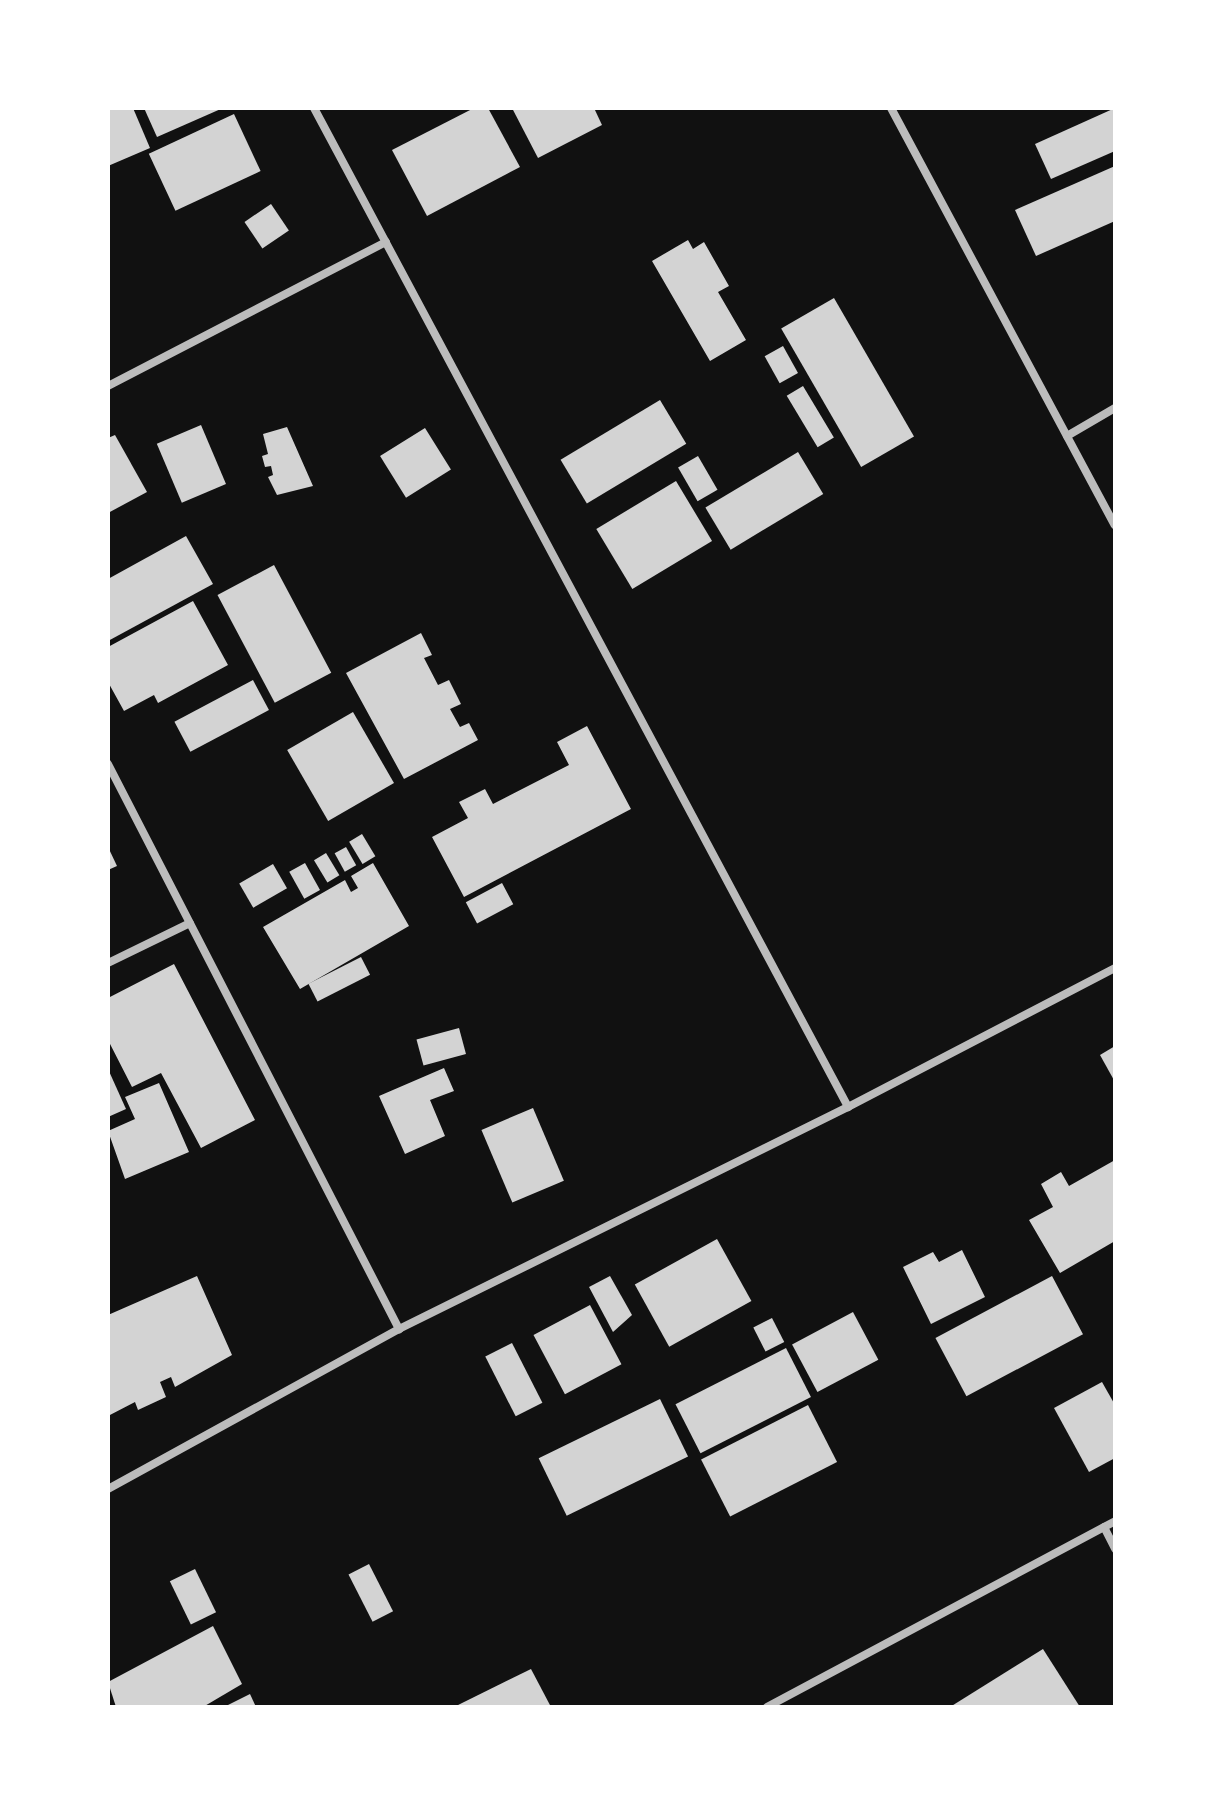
<!DOCTYPE html>
<html>
<head>
<meta charset="utf-8">
<style>
  body { margin:0 }
  #map { position:relative; width:1223px; height:1815px; overflow:hidden; background:#111; font-family:"Roboto Condensed",sans-serif }
  div>[style] { position:absolute }
  .building>* { inset:0; background:#d3d3d3; transform-origin:0 0 }
  .minor>* { height:8px; margin:-4px; padding:0 4px; transform-origin:4px; border-radius:4px; background:#bcbcbc }
  span { translate:-50% -50%; white-space:nowrap; text-align:center; line-height:1.15; -webkit-text-stroke:8px #fff; paint-order:stroke }
  .frame { position:absolute; inset:0; border:110px solid #fff; pointer-events:none }
</style>
</head>
<body>
<div id="map">
  <div class="building">
    <div style="clip-path:polygon(108px 108px,133px 108px,150px 148px,108px 166px)"></div>
    <div style="clip-path:polygon(144px 108px,223px 108px,157px 137px)"></div>
    <div style="clip-path:polygon(474px 108px,488px 108px,520px 167px,427px 216px,392px 150px)"></div>
    <div style="clip-path:polygon(512px 108px,594px 108px,602px 125px,538px 158px)"></div>
    <div style="clip-path:polygon(1115px 108px,1115px 151px,1051px 179px,1035px 144px)"></div>
    <div style="left:234px;top:114px;width:63px;height:94px;rotate:65deg"></div>
    <div style="clip-path:polygon(1115px 166px,1115px 221px,1036px 256px,1015px 210px)"></div>
    <div style="left:271px;top:204px;width:32px;height:32px;rotate:56deg"></div>
    <div style="clip-path:polygon(688px 240px,693px 249px,704px 242px,729px 286px,718px 292px,746px 340px,710px 361px,652px 261px)"></div>
    <div style="left:834px;top:298px;width:160px;height:61px;rotate:60deg"></div>
    <div style="left:783px;top:346px;width:31px;height:21px;rotate:61deg"></div>
    <div style="left:803px;top:386px;width:60px;height:19px;rotate:59deg"></div>
    <div style="left:660px;top:400px;width:51px;height:116px;rotate:59deg"></div>
    <div style="left:201px;top:425px;width:64px;height:48px;rotate:67deg"></div>
    <div style="clip-path:polygon(287px 427px,313px 486px,277px 495px,268px 477px,273px 475px,271px 466px,265px 467px,262px 456px,268px 454px,263px 434px)"></div>
    <div style="left:425px;top:428px;width:49px;height:53px;rotate:58deg"></div>
    <div style="clip-path:polygon(115px 435px,147px 492px,108px 513px,108px 438px)"></div>
    <div style="left:798px;top:452px;width:49px;height:108px;rotate:59deg"></div>
    <div style="left:698px;top:456px;width:39px;height:23px;rotate:60deg"></div>
    <div style="left:676px;top:481px;width:70px;height:93px;rotate:59deg"></div>
    <div style="clip-path:polygon(186px 536px,213px 584px,108px 641px,108px 579px)"></div>
    <div style="left:274px;top:565px;width:122px;height:64px;rotate:62deg"></div>
    <div style="clip-path:polygon(193px 601px,228px 665px,158px 703px,154px 695px,124px 711px,108px 682px,108px 647px)"></div>
    <div style="clip-path:polygon(421px 633px,432px 655px,424px 658px,438px 685px,449px 680px,461px 704px,450px 709px,460px 727px,469px 723px,478px 740px,404px 779px,346px 673px)"></div>
    <div style="left:253px;top:680px;width:34px;height:89px;rotate:62deg"></div>
    <div style="left:353px;top:712px;width:82px;height:76px;rotate:60deg"></div>
    <div style="clip-path:polygon(587px 726px,631px 809px,464px 897px,432px 837px,468px 818px,459px 802px,485px 789px,493px 804px,569px 765px,557px 742px)"></div>
    <div style="left:362px;top:834px;width:26px;height:15px;rotate:59deg"></div>
    <div style="clip-path:polygon(108px 847px,117px 866px,108px 870px)"></div>
    <div style="left:346px;top:847px;width:21px;height:13px;rotate:61deg"></div>
    <div style="left:326px;top:853px;width:26px;height:14px;rotate:59deg"></div>
    <div style="left:305px;top:863px;width:31px;height:18px;rotate:61deg"></div>
    <div style="clip-path:polygon(373px 863px,409px 926px,300px 989px,263px 927px,345px 880px,351px 892px,358px 888px,351px 876px)"></div>
    <div style="left:273px;top:864px;width:28px;height:39px;rotate:60deg"></div>
    <div style="left:502px;top:883px;width:24px;height:41px;rotate:62deg"></div>
    <div style="left:361px;top:957px;width:20px;height:59px;rotate:63deg"></div>
    <div style="clip-path:polygon(174px 964px,255px 1120px,201px 1148px,161px 1073px,132px 1087px,108px 1040px,108px 998px)"></div>
    <div style="left:459px;top:1028px;width:27px;height:44px;rotate:75deg"></div>
    <div style="clip-path:polygon(1115px 1046px,1115px 1082px,1100px 1055px)"></div>
    <div style="clip-path:polygon(444px 1068px,454px 1091px,430px 1100px,445px 1136px,405px 1154px,379px 1096px)"></div>
    <div style="clip-path:polygon(108px 1069px,126px 1109px,108px 1117px)"></div>
    <div style="clip-path:polygon(159px 1083px,189px 1152px,125px 1179px,108px 1131px,135px 1119px,125px 1097px)"></div>
    <div style="left:533px;top:1108px;width:79px;height:56px;rotate:67deg"></div>
    <div style="clip-path:polygon(1115px 1160px,1115px 1241px,1060px 1273px,1029px 1220px,1053px 1207px,1041px 1184px,1061px 1172px,1069px 1186px)"></div>
    <div style="left:717px;top:1239px;width:71px;height:94px;rotate:61deg"></div>
    <div style="clip-path:polygon(962px 1250px,985px 1297px,931px 1324px,903px 1267px,933px 1252px,939px 1262px)"></div>
    <div style="clip-path:polygon(197px 1276px,232px 1355px,175px 1387px,171px 1377px,160px 1382px,166px 1397px,138px 1410px,135px 1402px,108px 1416px,108px 1315px)"></div>
    <div style="clip-path:polygon(610px 1276px,632px 1315px,613px 1332px,589px 1287px)"></div>
    <div style="left:1052px;top:1276px;width:66px;height:132px;rotate:62deg"></div>
    <div style="left:590px;top:1305px;width:67px;height:64px;rotate:62deg"></div>
    <div style="left:853px;top:1312px;width:54px;height:69px;rotate:62deg"></div>
    <div style="left:772px;top:1318px;width:27px;height:21px;rotate:63deg"></div>
    <div style="left:512px;top:1343px;width:67px;height:30px;rotate:63deg"></div>
    <div style="left:786px;top:1348px;width:55px;height:124px;rotate:63deg"></div>
    <div style="clip-path:polygon(1102px 1382px,1115px 1405px,1115px 1458px,1089px 1472px,1054px 1408px)"></div>
    <div style="left:660px;top:1399px;width:64px;height:135px;rotate:64deg"></div>
    <div style="left:808px;top:1405px;width:64px;height:120px;rotate:63deg"></div>
    <div style="left:369px;top:1564px;width:53px;height:23px;rotate:63deg"></div>
    <div style="left:195px;top:1569px;width:48px;height:28px;rotate:64deg"></div>
    <div style="clip-path:polygon(213px 1626px,242px 1684px,203px 1707px,116px 1707px,108px 1682px)"></div>
    <div style="clip-path:polygon(1043px 1649px,1080px 1707px,950px 1707px)"></div>
    <div style="clip-path:polygon(531px 1669px,551px 1707px,454px 1707px)"></div>
    <div style="clip-path:polygon(250px 1694px,256px 1707px,224px 1707px)"></div>
  </div>
  <div class="minor">
    <div style="left:314px;top:108px;width:1133px;rotate:61.87deg"></div>
    <div style="left:891px;top:108px;width:473px;rotate:61.8deg"></div>
    <div style="left:108px;top:386px;width:313px;rotate:-27.4deg"></div>
    <div style="left:1067px;top:436px;width:56px;rotate:-30.3deg"></div>
    <div style="left:108px;top:764px;width:636px;rotate:62.75deg"></div>
    <div style="left:108px;top:963px;width:91px;rotate:-26deg"></div>
    <div style="left:108px;top:1489px;width:332px;rotate:-28.8deg"></div>
    <div style="left:399px;top:1329px;width:501px;rotate:-26.31deg"></div>
    <div style="left:848px;top:1107px;width:301px;rotate:-27.5deg"></div>
    <div style="left:1104px;top:1527px;width:25px;rotate:63deg"></div>
    <div style="left:767px;top:1707px;width:395px;rotate:-28.1deg"></div>
  </div>
  <div class="frame"></div>
</div>
</body>
</html>
